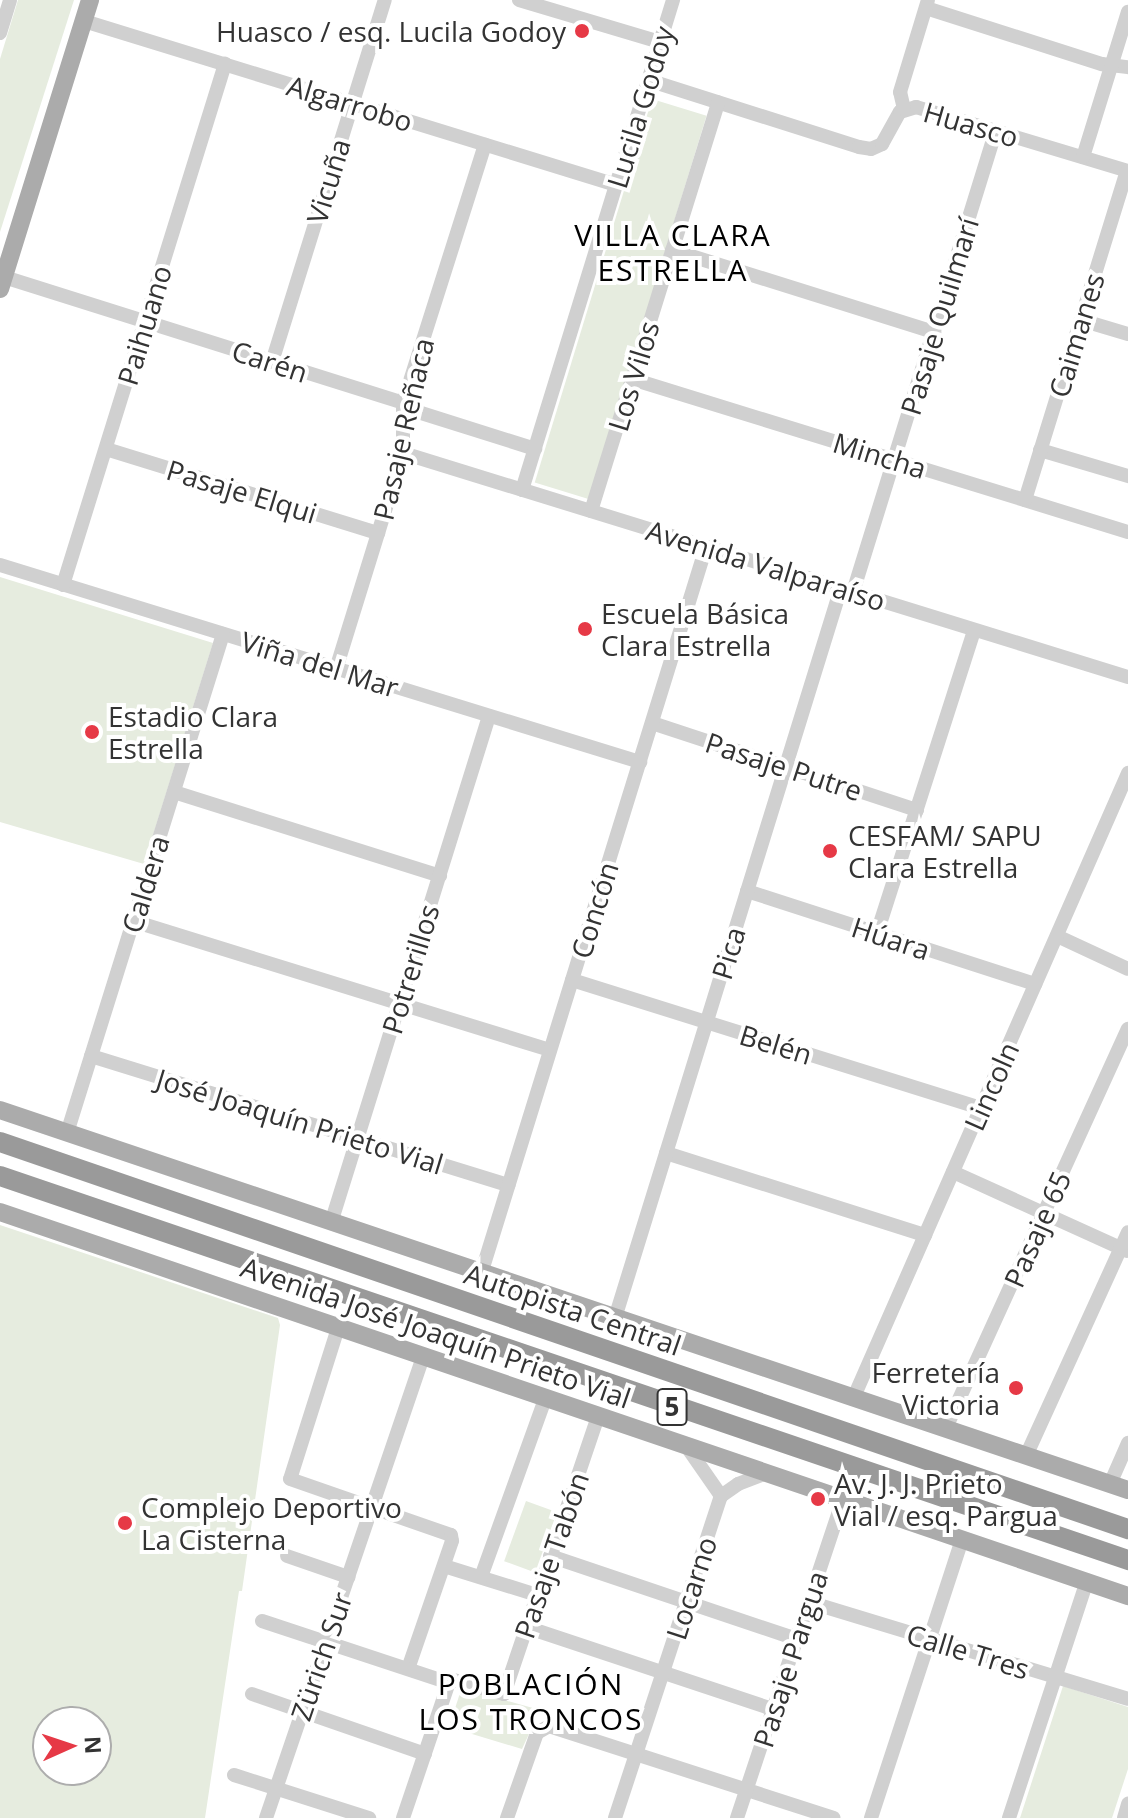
<!DOCTYPE html>
<html>
<head>
<meta charset="utf-8">
<style>
  body { margin:0 }
  #map { position:relative; width:1128px; height:1818px; overflow:hidden; background:#fff; font-family:"Open Sans",sans-serif }
  div>[style] { position:absolute }
  .green>* { inset:0; background:#e6ecdf; transform-origin:0 0 }
  .minor>* { height:14px; margin:-7px; padding:0 7px; transform-origin:7px; border-radius:7px; background:#d0d0d0 }
  .major>* { height:18px; margin:-9px; padding:0 9px; transform-origin:9px; border-radius:9px; background:#ababab }
  .highway>* { height:20px; margin:-10px; padding:0 10px; transform-origin:10px; border-radius:10px; background:#9a9a9a }
  .dots>* { width:22px; height:22px; translate:-50% -50%; box-sizing:border-box; border:4px solid #fff; border-radius:50% }
  span { translate:-50% -50%; white-space:nowrap; text-align:center; line-height:1.15; -webkit-text-stroke:8px #fff; paint-order:stroke }
  .shield-label span { padding:2px 6px; background:#fff; border:2px solid; border-radius:6px; -webkit-text-stroke-width:0 }
  .shield-label { font-size:26px; color:#333; font-weight:700 }
  .poi-label { font-size:28px; color:#333 }
  .right { translate:-100% -50%; text-align:right }
  .left { translate:0 -50%; text-align:left }
  .street-label { font-size:28px; color:#333 }
  .neighbourhood-label { font-size:30px; color:#000; letter-spacing:2px }
  .north { position:absolute; left:32px; top:1706px; width:80px; height:80px; box-sizing:border-box; background:#fff; border:2px solid #adadad; border-radius:50%; rotate:87deg; font-size:22px; font-weight:700; line-height:32px; text-align:center; color:#333 }
  .north::after { content:''; display:block; margin:auto; width:28px; height:36px; background:#e63946; clip-path:polygon(50% 0,100% 100%,50% 72%,0 100%) }
</style>
</head>
<body>
<div id="map">
  <div class="green">
    <div style="clip-path:polygon(18px 0,74px 0,0 232px,0 59px)"></div>
    <div style="left:652px;top:99px;width:57px;height:401px;rotate:17deg"></div>
    <div style="clip-path:polygon(0 577px,213px 643px,144px 864px,0 822px)"></div>
    <div style="clip-path:polygon(evenodd,0 1225px,278px 1318px,280px 1325px,242px 1591px,239px 1591px,205px 1818px,0 1818px,0 1225px,48px 1722px,96px 1722px,96px 1770px,48px 1770px,48px 1722px)"></div>
    <div style="left:526px;top:1501px;width:33px;height:64px;rotate:20deg"></div>
    <div style="clip-path:polygon(1063px 1686px,1128px 1707px,1128px 1769px,1112px 1818px,1020px 1818px)"></div>
    <div style="clip-path:polygon(468px 1690px,540px 1710px,522px 1749px,449px 1727px,460px 1693px)"></div>
  </div>
  <div class="minor">
    <div style="left:519px;top:0;width:147px;rotate:16.6deg"></div>
    <div style="left:926px;top:8px;width:185px;rotate:17.7deg"></div>
    <div style="left:1102px;top:64px;width:26px;rotate:7deg"></div>
    <div style="left:84px;top:21px;width:557px;rotate:17.13deg"></div>
    <div style="left:0;top:33px;width:34px;rotate:-73deg"></div>
    <div style="left:648px;top:80px;width:221px;rotate:17.6deg"></div>
    <div style="left:859px;top:147px;width:12px;rotate:9deg"></div>
    <div style="left:871px;top:149px;width:12px;rotate:-24deg"></div>
    <div style="left:882px;top:144px;width:37px;rotate:-61deg"></div>
    <div style="left:900px;top:112px;width:17px;rotate:-17deg"></div>
    <div style="left:916px;top:107px;width:221px;rotate:16.8deg"></div>
    <div style="left:904px;top:109px;width:17px;rotate:-103deg"></div>
    <div style="left:900px;top:92px;width:96px;rotate:-73.1deg"></div>
    <div style="left:1083px;top:157px;width:152px;rotate:-72.8deg"></div>
    <div style="left:672px;top:250px;width:275px;rotate:17.4deg"></div>
    <div style="left:4px;top:277px;width:418px;rotate:17.5deg"></div>
    <div style="left:403px;top:403px;width:17px;rotate:31deg"></div>
    <div style="left:418px;top:412px;width:123px;rotate:17.5deg"></div>
    <div style="left:1081px;top:320px;width:49px;rotate:16.6deg"></div>
    <div style="left:272px;top:362px;width:379px;rotate:-72.7deg"></div>
    <div style="left:632px;top:379px;width:519px;rotate:17.14deg"></div>
    <div style="left:106px;top:449px;width:285px;rotate:17.2deg"></div>
    <div style="left:1040px;top:450px;width:92px;rotate:16.5deg"></div>
    <div style="left:403px;top:453px;width:759px;rotate:17.17deg"></div>
    <div style="left:522px;top:490px;width:513px;rotate:-72.87deg"></div>
    <div style="left:1025px;top:500px;width:344px;rotate:-72.8deg"></div>
    <div style="left:591px;top:511px;width:428px;rotate:-72.7deg"></div>
    <div style="left:0;top:565px;width:670px;rotate:17.11deg"></div>
    <div style="left:63px;top:585px;width:546px;rotate:-72.73deg"></div>
    <div style="left:853px;top:592px;width:483px;rotate:-72.8deg"></div>
    <div style="left:336px;top:669px;width:226px;rotate:-72.8deg"></div>
    <div style="left:403px;top:453px;width:50px;rotate:-90deg"></div>
    <div style="left:403px;top:403px;width:271px;rotate:-72.4deg"></div>
    <div style="left:652px;top:723px;width:279px;rotate:18.2deg"></div>
    <div style="left:174px;top:792px;width:279px;rotate:17.5deg"></div>
    <div style="left:747px;top:891px;width:303px;rotate:17.9deg"></div>
    <div style="left:133px;top:921px;width:436px;rotate:17.2deg"></div>
    <div style="left:877px;top:933px;width:318px;rotate:-72.2deg"></div>
    <div style="left:1057px;top:936px;width:78px;rotate:24.9deg"></div>
    <div style="left:572px;top:980px;width:429px;rotate:17.4deg"></div>
    <div style="left:91px;top:1056px;width:437px;rotate:17.2deg"></div>
    <div style="left:67px;top:1133px;width:523px;rotate:-72.64deg"></div>
    <div style="left:666px;top:1153px;width:272px;rotate:17.6deg"></div>
    <div style="left:953px;top:1172px;width:191px;rotate:24.4deg"></div>
    <div style="left:331px;top:1223px;width:531px;rotate:-72.69deg"></div>
    <div style="left:481px;top:1274px;width:761px;rotate:-72.8deg"></div>
    <div style="left:615px;top:1318px;width:764px;rotate:-72.8deg"></div>
    <div style="left:338px;top:1328px;width:158px;rotate:107.6deg"></div>
    <div style="left:290px;top:1479px;width:170px;rotate:19.2deg"></div>
    <div style="left:451px;top:1535px;width:6px;rotate:81deg"></div>
    <div style="left:452px;top:1541px;width:135px;rotate:109deg"></div>
    <div style="left:853px;top:1399px;width:684px;rotate:-66.28deg"></div>
    <div style="left:945px;top:1430px;width:441px;rotate:-65.5deg"></div>
    <div style="left:687px;top:1447px;width:60px;rotate:55.2deg"></div>
    <div style="left:1026px;top:1456px;width:246px;rotate:-65.5deg"></div>
    <div style="left:1110px;top:1484px;width:45px;rotate:-66.3deg"></div>
    <div style="left:287px;top:1556px;width:65px;rotate:19deg"></div>
    <div style="left:550px;top:1556px;width:261px;rotate:18.6deg"></div>
    <div style="left:444px;top:1566px;width:97px;rotate:17.3deg"></div>
    <div style="left:481px;top:1577px;width:189px;rotate:-70.2deg"></div>
    <div style="left:809px;top:1602px;width:333px;rotate:16.9deg"></div>
    <div style="left:262px;top:1621px;width:197px;rotate:18.3deg"></div>
    <div style="left:526px;top:1627px;width:260px;rotate:18.4deg"></div>
    <div style="left:252px;top:1694px;width:183px;rotate:19.1deg"></div>
    <div style="left:234px;top:1775px;width:142px;rotate:17.7deg"></div>
    <div style="left:266px;top:1818px;width:487px;rotate:-71.2deg"></div>
    <div style="left:403px;top:1818px;width:147px;rotate:-71.3deg"></div>
    <div style="left:450px;top:1679px;width:56px;rotate:15.5deg"></div>
    <div style="left:504px;top:1694px;width:293px;rotate:-71.3deg"></div>
    <div style="left:507px;top:1818px;width:90px;rotate:-70.6deg"></div>
    <div style="left:537px;top:1733px;width:14px;rotate:-30deg"></div>
    <div style="left:549px;top:1726px;width:299px;rotate:17.9deg"></div>
    <div style="left:615px;top:1818px;width:339px;rotate:-71.8deg"></div>
    <div style="left:721px;top:1496px;width:21px;rotate:-35deg"></div>
    <div style="left:738px;top:1484px;width:30px;rotate:-21deg"></div>
    <div style="left:737px;top:1818px;width:336px;rotate:-71.6deg"></div>
    <div style="left:871px;top:1818px;width:293px;rotate:-71.9deg"></div>
    <div style="left:1009px;top:1818px;width:250px;rotate:-71.8deg"></div>
    <div style="left:1124px;top:1818px;width:15px;rotate:-74deg"></div>
  </div>
  <div class="major">
    <div style="left:0;top:289px;width:303px;rotate:-72.7deg"></div>
    <div style="left:0;top:1110px;width:1190px;rotate:18.62deg"></div>
    <div style="left:0;top:1212px;width:1192px;rotate:18.8deg"></div>
  </div>
  <div class="highway">
    <div style="left:0;top:1142px;width:1193px;rotate:18.94deg"></div>
    <div style="left:0;top:1176px;width:1192px;rotate:18.8deg"></div>
  </div>
  <div class="dots">
    <div style="left:582px;top:31px;background:#e63946"></div>
    <div style="left:585px;top:629px;background:#e63946"></div>
    <div style="left:92px;top:732px;background:#e63946"></div>
    <div style="left:830px;top:851px;background:#e63946"></div>
    <div style="left:1016px;top:1388px;background:#e63946"></div>
    <div style="left:818px;top:1499px;background:#e63946"></div>
    <div style="left:125px;top:1523px;background:#e63946"></div>
  </div>
  <div class="shield-label">
    <span style="left:672px;top:1407px">5</span>
  </div>
  <div class="poi-label">
    <span class="right" style="left:566px;top:31px">Huasco / esq. Lucila Godoy</span>
    <span class="left" style="left:601px;top:629px">Escuela Básica<br>Clara Estrella</span>
    <span class="left" style="left:108px;top:732px">Estadio Clara<br>Estrella</span>
    <span class="left" style="left:848px;top:851px">CESFAM/ SAPU<br>Clara Estrella</span>
    <span class="right" style="left:1000px;top:1388px">Ferretería<br>Victoria</span>
    <span class="left" style="left:834px;top:1499px">Av. J. J. Prieto<br>Vial / esq. Pargua</span>
    <span class="left" style="left:141px;top:1523px">Complejo Deportivo<br>La Cisterna</span>
  </div>
  <div class="street-label">
    <span style="left:350px;top:103px;rotate:17deg">Algarrobo</span>
    <span style="left:640px;top:107px;rotate:-73deg">Lucila Godoy</span>
    <span style="left:971px;top:124px;rotate:16deg">Huasco</span>
    <span style="left:328px;top:181px;rotate:-73deg">Vicuña</span>
    <span style="left:939px;top:316px;rotate:-73deg">Pasaje Quilmarí</span>
    <span style="left:144px;top:325px;rotate:-73deg">Paihuano</span>
    <span style="left:1076px;top:335px;rotate:-73deg">Caimanes</span>
    <span style="left:270px;top:361px;rotate:18deg">Carén</span>
    <span style="left:633px;top:376px;rotate:-73deg">Los Vilos</span>
    <span style="left:403px;top:429px;rotate:-77deg">Pasaje Reñaca</span>
    <span style="left:880px;top:455px;rotate:17deg">Mincha</span>
    <span style="left:242px;top:491px;rotate:17deg">Pasaje Elqui</span>
    <span style="left:766px;top:565px;rotate:17deg">Avenida Valparaíso</span>
    <span style="left:320px;top:664px;rotate:17deg">Viña del Mar</span>
    <span style="left:784px;top:766px;rotate:18deg">Pasaje Putre</span>
    <span style="left:145px;top:884px;rotate:-73deg">Caldera</span>
    <span style="left:594px;top:910px;rotate:-73deg">Concón</span>
    <span style="left:891px;top:938px;rotate:18deg">Húara</span>
    <span style="left:728px;top:953px;rotate:-73deg">Pica</span>
    <span style="left:410px;top:969px;rotate:-73deg">Potrerillos</span>
    <span style="left:776px;top:1044px;rotate:17deg">Belén</span>
    <span style="left:991px;top:1086px;rotate:-66deg">Lincoln</span>
    <span style="left:300px;top:1121px;rotate:17deg">José Joaquín Prieto Vial</span>
    <span style="left:1037px;top:1229px;rotate:-66deg">Pasaje 65</span>
    <span style="left:573px;top:1309px;rotate:19deg">Autopista Central</span>
    <span style="left:436px;top:1332px;rotate:19deg">Avenida José Joaquín Prieto Vial</span>
    <span style="left:551px;top:1555px;rotate:-71deg">Pasaje Tabón</span>
    <span style="left:691px;top:1588px;rotate:-72deg">Locarno</span>
    <span style="left:968px;top:1651px;rotate:17deg">Calle Tres</span>
    <span style="left:321px;top:1656px;rotate:-71deg">Zürich Sur</span>
    <span style="left:790px;top:1659px;rotate:-72deg">Pasaje Pargua</span>
  </div>
  <div class="neighbourhood-label">
    <span style="left:673px;top:252px">VILLA CLARA<br>ESTRELLA</span>
    <span style="left:531px;top:1701px">POBLACIÓN<br>LOS TRONCOS</span>
  </div>
  <div class="north">N</div>
</div>
</body>
</html>
